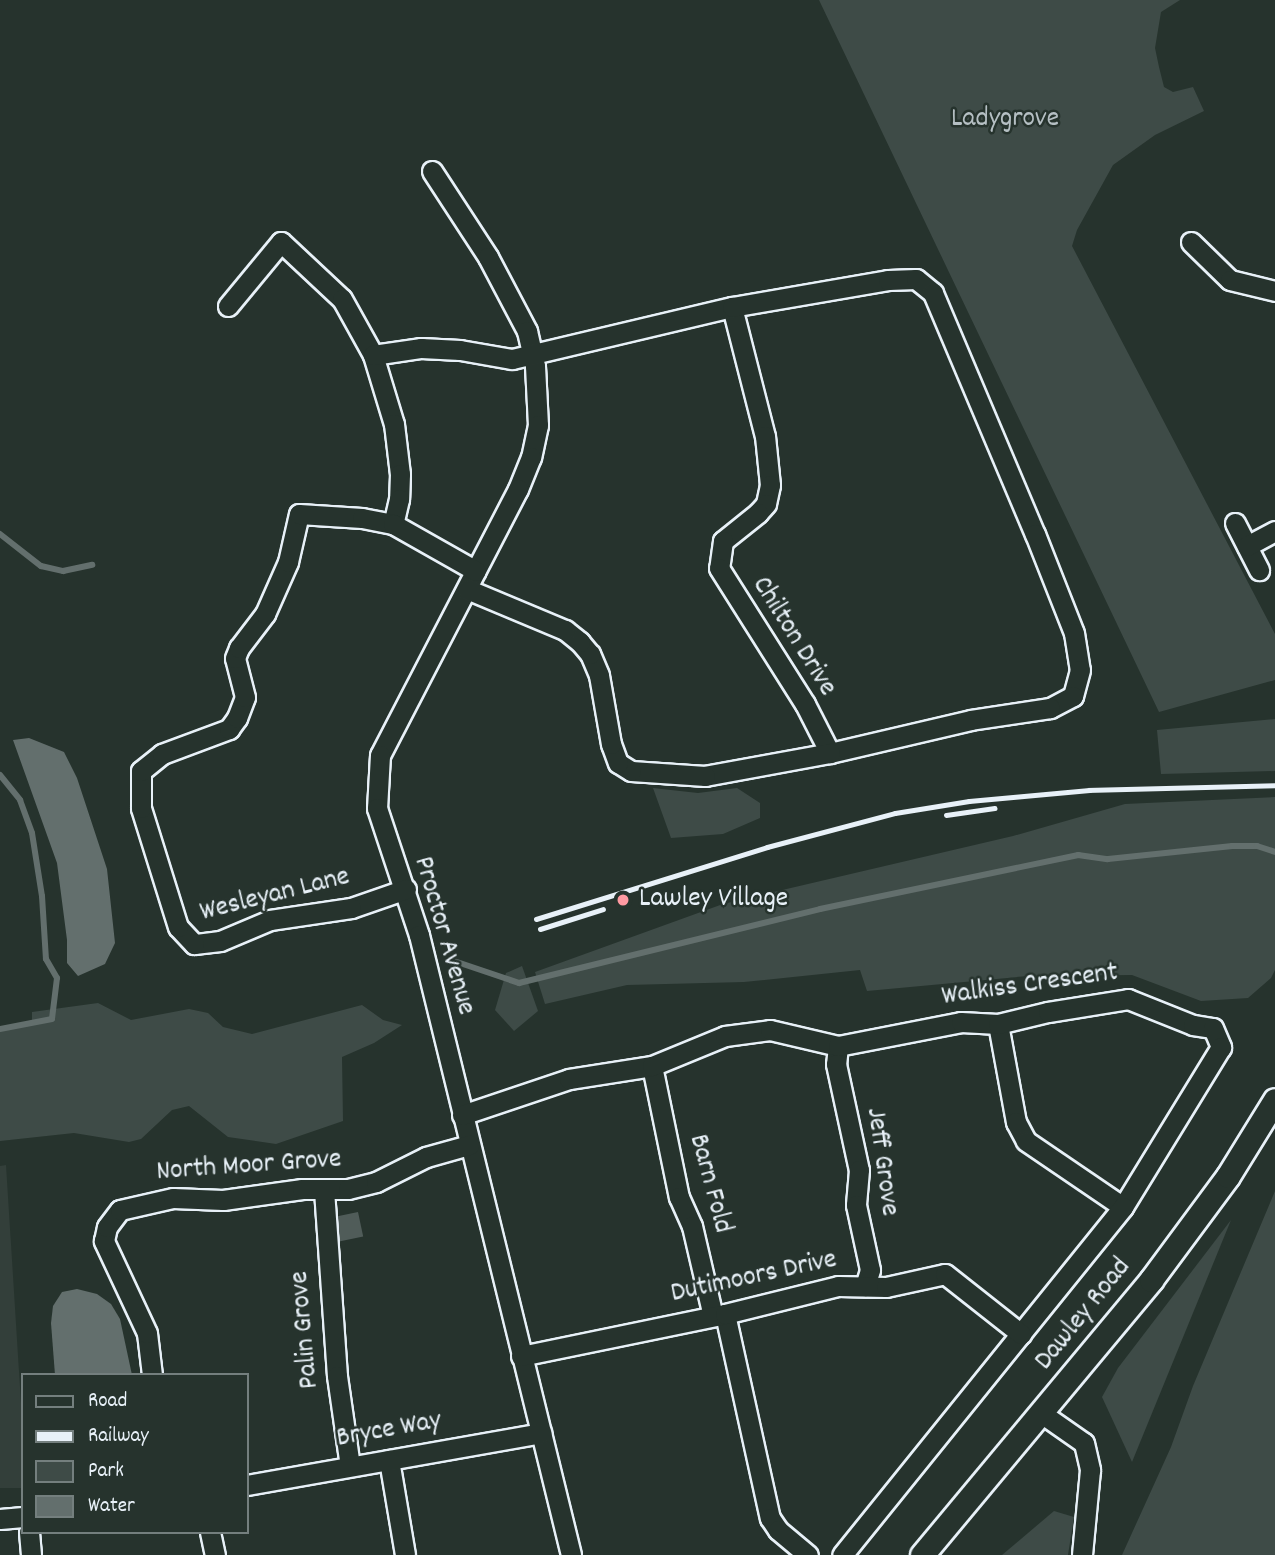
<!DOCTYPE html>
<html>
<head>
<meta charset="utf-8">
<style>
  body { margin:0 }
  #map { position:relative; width:1275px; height:1555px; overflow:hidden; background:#26332d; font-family:Dekko,sans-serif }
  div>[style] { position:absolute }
  .built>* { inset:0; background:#333f3a }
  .green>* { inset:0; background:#3e4b47 }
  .water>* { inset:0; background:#636f6d }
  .stream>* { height:6px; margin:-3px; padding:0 3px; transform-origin:3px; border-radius:3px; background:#636f6d }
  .building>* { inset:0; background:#505c59; transform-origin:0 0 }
  .roads { filter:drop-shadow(2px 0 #e8f1f8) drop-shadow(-2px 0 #e8f1f8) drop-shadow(0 2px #e8f1f8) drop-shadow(0 -2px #e8f1f8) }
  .minor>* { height:19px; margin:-9.5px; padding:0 9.5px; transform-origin:9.5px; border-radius:9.5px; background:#26332d }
  .tertiary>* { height:23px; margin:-11.5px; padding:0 11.5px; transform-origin:11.5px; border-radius:11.5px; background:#26332d }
  .rail>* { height:5px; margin:-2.5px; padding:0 2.5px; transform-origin:2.5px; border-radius:2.5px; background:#e8f1f8 }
  .dots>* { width:19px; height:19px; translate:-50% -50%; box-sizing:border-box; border:4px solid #26332d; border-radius:50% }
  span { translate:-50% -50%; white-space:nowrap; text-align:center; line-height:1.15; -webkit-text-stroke:5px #26332d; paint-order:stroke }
  .park-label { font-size:28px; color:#b5bfc3 }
  .street-label { font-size:28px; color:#e8f1f8 }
  .poi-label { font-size:28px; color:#e8f1f8 }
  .left { translate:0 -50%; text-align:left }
  .legend { position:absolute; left:21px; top:1373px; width:228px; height:161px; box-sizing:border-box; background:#26332d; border:2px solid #747f7e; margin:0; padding:9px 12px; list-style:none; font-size:21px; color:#e8f1f8 }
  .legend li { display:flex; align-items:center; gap:14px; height:35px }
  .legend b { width:35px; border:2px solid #747f7e }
</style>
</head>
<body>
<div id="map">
  <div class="built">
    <div style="clip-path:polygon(6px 1165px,23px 1435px,23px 1488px,0 1488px,0 1166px)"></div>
  </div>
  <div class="green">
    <div style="clip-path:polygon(819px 0,1180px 0,1161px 12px,1155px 48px,1159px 67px,1164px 87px,1173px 92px,1193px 87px,1204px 111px,1155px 135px,1113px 165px,1077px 230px,1072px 246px,1275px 634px,1275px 680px,1159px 712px)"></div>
    <div style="clip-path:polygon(1275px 719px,1275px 771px,1161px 774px,1157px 730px)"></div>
    <div style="clip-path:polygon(653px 788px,698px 793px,737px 788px,760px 803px,760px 818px,723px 834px,671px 838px)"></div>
    <div style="clip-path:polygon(1275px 797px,1275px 970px,1271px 978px,1248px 998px,1201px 1001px,1132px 975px,1028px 976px,867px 991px,860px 970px,744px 982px,627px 985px,545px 1004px,535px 972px,723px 904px,1013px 836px,1125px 804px)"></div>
    <div style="clip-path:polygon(522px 966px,538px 1011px,514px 1031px,495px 1010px,506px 973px)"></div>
    <div style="clip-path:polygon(98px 1003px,131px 1020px,189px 1009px,208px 1013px,223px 1027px,252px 1034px,362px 1005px,383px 1020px,402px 1025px,374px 1043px,342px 1057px,343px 1121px,276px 1144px,228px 1137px,189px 1106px,172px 1110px,141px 1139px,129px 1142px,74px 1133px,0 1141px,0 1029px,32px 1020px,32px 1012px)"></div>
    <div style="clip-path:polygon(1275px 1191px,1275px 1555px,1122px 1555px,1171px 1447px,1193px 1386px)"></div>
    <div style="clip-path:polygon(1231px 1220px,1132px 1462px,1102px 1397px,1118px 1368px)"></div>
    <div style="clip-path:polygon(1054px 1511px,1074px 1517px,1068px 1555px,1002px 1555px)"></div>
  </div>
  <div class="water">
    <div style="clip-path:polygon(29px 738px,64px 752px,77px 778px,107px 869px,115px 943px,105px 964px,78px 976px,67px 963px,67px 940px,57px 863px,13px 740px)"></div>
    <div style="clip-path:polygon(77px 1289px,97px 1294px,111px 1304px,120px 1319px,132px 1375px,55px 1375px,51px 1323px,53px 1306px,62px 1292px)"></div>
  </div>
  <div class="stream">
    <div style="left:0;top:534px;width:52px;rotate:38deg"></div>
    <div style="left:41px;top:566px;width:23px;rotate:13deg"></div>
    <div style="left:63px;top:571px;width:30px;rotate:-12deg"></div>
    <div style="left:0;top:775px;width:32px;rotate:51deg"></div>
    <div style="left:20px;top:800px;width:35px;rotate:70deg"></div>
    <div style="left:32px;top:833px;width:64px;rotate:81deg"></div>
    <div style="left:42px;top:896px;width:63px;rotate:86.4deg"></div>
    <div style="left:46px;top:959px;width:22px;rotate:60deg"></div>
    <div style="left:57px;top:978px;width:41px;rotate:97deg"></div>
    <div style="left:52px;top:1019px;width:53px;rotate:169.1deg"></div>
    <div style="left:454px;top:961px;width:69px;rotate:18.7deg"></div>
    <div style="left:519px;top:983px;width:310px;rotate:-13.8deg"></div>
    <div style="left:820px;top:909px;width:264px;rotate:-11.8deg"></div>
    <div style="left:1078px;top:855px;width:30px;rotate:8deg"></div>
    <div style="left:1108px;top:859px;width:125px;rotate:-6deg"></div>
    <div style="left:1232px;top:846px;width:25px"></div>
    <div style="left:1257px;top:846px;width:19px;rotate:18deg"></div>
  </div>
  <div class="building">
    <div style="left:358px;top:1212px;width:25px;height:27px;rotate:78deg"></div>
  </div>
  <div class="roads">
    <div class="minor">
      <div style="left:432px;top:171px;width:103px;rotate:56.9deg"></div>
      <div style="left:488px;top:257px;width:84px;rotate:62.2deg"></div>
      <div style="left:527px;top:331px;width:36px;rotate:77deg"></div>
      <div style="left:535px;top:366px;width:59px;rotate:87.1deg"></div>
      <div style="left:538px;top:425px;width:33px;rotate:102deg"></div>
      <div style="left:531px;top:457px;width:35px;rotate:112deg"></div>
      <div style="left:518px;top:489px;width:300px;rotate:117.4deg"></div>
      <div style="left:380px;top:755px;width:53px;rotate:93.2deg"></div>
      <div style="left:377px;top:808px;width:134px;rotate:71.7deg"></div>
      <div style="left:419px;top:935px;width:638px;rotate:76.22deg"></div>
      <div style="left:1191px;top:242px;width:54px;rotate:44.3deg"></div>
      <div style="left:1230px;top:280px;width:46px;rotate:13.7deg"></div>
      <div style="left:228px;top:306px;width:83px;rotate:-50.4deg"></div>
      <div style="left:281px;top:242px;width:83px;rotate:43.1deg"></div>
      <div style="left:342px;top:299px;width:64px;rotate:61deg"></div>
      <div style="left:373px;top:355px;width:72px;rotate:73.1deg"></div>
      <div style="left:394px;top:424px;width:50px;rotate:83.2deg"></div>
      <div style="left:400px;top:474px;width:25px;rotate:92deg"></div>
      <div style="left:399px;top:499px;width:26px;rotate:103deg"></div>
      <div style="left:732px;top:307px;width:133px;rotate:75.7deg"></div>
      <div style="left:765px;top:436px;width:49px;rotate:84.2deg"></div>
      <div style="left:770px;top:485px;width:19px;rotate:102deg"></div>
      <div style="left:766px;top:504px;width:12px;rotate:132deg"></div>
      <div style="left:758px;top:513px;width:45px;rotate:141.3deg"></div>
      <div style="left:723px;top:541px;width:27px;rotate:98deg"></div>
      <div style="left:719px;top:568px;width:161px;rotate:57.7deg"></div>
      <div style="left:805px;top:704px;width:55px;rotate:63deg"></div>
      <div style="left:373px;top:355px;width:49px;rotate:-8.3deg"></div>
      <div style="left:421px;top:348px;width:39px;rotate:3deg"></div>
      <div style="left:460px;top:350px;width:53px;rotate:9.8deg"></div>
      <div style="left:512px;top:359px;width:226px;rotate:-13.3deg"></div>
      <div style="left:732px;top:307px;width:158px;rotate:-9.8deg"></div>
      <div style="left:888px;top:280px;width:28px;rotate:-2deg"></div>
      <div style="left:916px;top:279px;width:22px;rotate:39deg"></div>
      <div style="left:933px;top:293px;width:262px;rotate:67.1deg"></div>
      <div style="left:1035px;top:534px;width:106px;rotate:68.5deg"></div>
      <div style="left:1074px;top:633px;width:37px;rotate:81deg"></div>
      <div style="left:1080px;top:670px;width:27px;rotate:105deg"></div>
      <div style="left:1073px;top:696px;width:26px;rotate:152deg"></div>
      <div style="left:1050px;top:708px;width:80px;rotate:171.4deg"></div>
      <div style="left:971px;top:720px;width:145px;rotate:166.8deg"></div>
      <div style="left:830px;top:753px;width:127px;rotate:169.6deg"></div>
      <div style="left:705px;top:776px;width:74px;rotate:-176.1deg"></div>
      <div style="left:631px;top:771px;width:15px;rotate:-148deg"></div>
      <div style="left:618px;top:763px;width:20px;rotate:-110deg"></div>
      <div style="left:611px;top:744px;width:70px;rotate:-99.9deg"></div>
      <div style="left:599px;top:675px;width:23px;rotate:-113deg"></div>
      <div style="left:590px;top:654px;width:16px;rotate:-130deg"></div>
      <div style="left:580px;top:642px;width:19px;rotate:-141deg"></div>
      <div style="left:565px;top:630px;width:106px;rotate:-157.3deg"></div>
      <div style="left:1235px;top:523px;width:53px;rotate:62.9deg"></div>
      <div style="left:1247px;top:546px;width:32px;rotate:-28deg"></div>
      <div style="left:406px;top:889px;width:58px;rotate:160.9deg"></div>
      <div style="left:351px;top:908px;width:82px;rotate:171.6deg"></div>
      <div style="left:270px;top:920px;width:54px;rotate:157.2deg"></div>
      <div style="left:220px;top:941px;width:26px;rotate:173deg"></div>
      <div style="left:194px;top:944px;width:23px;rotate:-133deg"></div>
      <div style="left:178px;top:927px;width:125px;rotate:-107.3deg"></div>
      <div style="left:141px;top:808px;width:37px;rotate:-90deg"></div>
      <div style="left:141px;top:771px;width:27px;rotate:-39deg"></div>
      <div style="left:162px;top:754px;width:72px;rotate:-20.5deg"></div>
      <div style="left:229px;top:729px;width:14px;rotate:-54deg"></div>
      <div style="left:237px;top:718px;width:22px;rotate:-69deg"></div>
      <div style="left:245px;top:697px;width:40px;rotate:-104.4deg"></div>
      <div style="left:235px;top:658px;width:11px;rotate:-68deg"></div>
      <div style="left:239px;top:648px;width:43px;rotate:-52.6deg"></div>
      <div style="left:265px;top:614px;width:57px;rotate:-66.1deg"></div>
      <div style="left:288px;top:562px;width:49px;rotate:-77.1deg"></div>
      <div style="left:299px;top:514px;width:63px;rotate:3.6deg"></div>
      <div style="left:362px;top:518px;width:32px;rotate:11deg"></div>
      <div style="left:393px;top:524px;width:95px;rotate:29.5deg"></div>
      <div style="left:998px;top:1024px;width:100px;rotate:79.6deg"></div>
      <div style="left:1016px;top:1122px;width:21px;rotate:62deg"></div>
      <div style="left:1026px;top:1141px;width:117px;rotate:34.2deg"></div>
      <div style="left:838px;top:1046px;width:18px;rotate:96deg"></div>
      <div style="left:836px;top:1064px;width:108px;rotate:77.8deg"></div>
      <div style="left:859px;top:1170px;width:35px;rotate:95deg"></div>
      <div style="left:856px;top:1205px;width:66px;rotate:77.8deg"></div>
      <div style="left:870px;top:1270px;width:17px;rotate:107deg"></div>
      <div style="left:652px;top:1066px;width:134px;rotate:78.4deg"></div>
      <div style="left:679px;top:1197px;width:32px;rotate:66deg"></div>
      <div style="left:692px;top:1226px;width:92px;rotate:76.9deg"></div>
      <div style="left:462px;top:1115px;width:113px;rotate:-18.6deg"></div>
      <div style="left:569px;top:1079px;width:84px;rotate:-8.9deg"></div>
      <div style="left:652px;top:1066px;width:79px;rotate:-22.3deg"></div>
      <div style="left:725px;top:1036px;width:45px;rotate:-7.6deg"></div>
      <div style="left:770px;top:1030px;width:70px;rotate:13.2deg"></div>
      <div style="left:838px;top:1046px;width:125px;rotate:-11deg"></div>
      <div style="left:961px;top:1022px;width:37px;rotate:3deg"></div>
      <div style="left:998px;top:1024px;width:51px;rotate:-13.5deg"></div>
      <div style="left:1048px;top:1012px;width:81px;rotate:-9.2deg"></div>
      <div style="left:1128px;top:999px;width:70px;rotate:21.8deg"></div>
      <div style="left:1193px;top:1025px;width:20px;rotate:9deg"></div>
      <div style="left:1213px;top:1028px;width:21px;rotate:67deg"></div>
      <div style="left:1221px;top:1047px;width:188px;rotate:121.5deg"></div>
      <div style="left:1123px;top:1207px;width:447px;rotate:128.9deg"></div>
      <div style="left:324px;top:1190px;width:186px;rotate:86deg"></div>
      <div style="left:337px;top:1376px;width:91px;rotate:81.8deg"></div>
      <div style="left:725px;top:1314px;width:209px;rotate:77.6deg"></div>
      <div style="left:770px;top:1518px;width:14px;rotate:56deg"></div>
      <div style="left:778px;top:1530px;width:39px;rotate:40deg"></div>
      <div style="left:521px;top:1356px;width:208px;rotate:-11.6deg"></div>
      <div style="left:725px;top:1314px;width:116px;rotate:-13.9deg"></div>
      <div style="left:838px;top:1286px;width:48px;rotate:1.2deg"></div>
      <div style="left:886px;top:1287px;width:60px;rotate:-12.4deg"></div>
      <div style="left:945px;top:1274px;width:97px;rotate:38.3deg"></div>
      <div style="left:152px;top:1375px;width:42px;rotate:-96.8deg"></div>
      <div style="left:147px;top:1333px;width:102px;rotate:-115.1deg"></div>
      <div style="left:104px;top:1241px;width:14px;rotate:-78deg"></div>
      <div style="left:107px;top:1227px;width:21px;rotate:-53deg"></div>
      <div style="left:120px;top:1210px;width:54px;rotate:-12.8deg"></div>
      <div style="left:173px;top:1198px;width:50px;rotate:2.3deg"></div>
      <div style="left:223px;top:1200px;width:80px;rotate:-7.9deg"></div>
      <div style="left:302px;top:1189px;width:46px"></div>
      <div style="left:348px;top:1189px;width:29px;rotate:-14deg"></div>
      <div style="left:376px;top:1182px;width:56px;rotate:-26.6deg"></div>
      <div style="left:426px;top:1157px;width:45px;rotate:-15.6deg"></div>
      <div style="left:1041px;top:1413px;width:52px;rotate:34.9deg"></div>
      <div style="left:1084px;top:1443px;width:28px;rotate:77deg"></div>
      <div style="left:1090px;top:1470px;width:85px;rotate:95.4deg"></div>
      <div style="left:389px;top:1460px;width:96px;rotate:80.4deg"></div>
      <div style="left:247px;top:1485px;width:299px;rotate:-10deg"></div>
      <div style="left:0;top:1519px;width:23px;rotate:-5deg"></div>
      <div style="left:29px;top:1532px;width:23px;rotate:85deg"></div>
      <div style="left:210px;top:1532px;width:24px;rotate:78deg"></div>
    </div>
    <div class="tertiary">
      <div style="left:922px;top:1555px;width:358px;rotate:-50.2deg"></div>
      <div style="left:1151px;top:1280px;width:129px;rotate:-53.5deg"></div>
      <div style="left:1228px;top:1176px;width:89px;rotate:-58.3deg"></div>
    </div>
  </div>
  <div class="rail">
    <div style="left:946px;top:815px;width:49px;rotate:-8.1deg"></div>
    <div style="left:536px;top:919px;width:242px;rotate:-17.3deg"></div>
    <div style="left:767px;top:847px;width:132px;rotate:-14.9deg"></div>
    <div style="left:895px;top:813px;width:75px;rotate:-9.2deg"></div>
    <div style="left:969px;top:801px;width:121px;rotate:-5.2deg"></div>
    <div style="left:1089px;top:790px;width:186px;rotate:-1.5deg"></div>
    <div style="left:540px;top:929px;width:66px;rotate:-17.6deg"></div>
  </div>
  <div class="dots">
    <div style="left:623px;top:900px;background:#ff9aa2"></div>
  </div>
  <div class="park-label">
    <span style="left:1005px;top:120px">Ladygrove</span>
  </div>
  <div class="street-label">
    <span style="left:793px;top:637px;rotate:58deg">Chilton Drive</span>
    <span style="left:275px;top:896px;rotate:-14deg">Wesleyan Lane</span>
    <span style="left:443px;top:936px;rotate:74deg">Proctor Avenue</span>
    <span style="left:1030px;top:986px;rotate:-8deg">Walkiss Crescent</span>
    <span style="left:881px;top:1162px;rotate:82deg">Jeff Grove</span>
    <span style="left:249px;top:1167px;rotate:-4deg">North Moor Grove</span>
    <span style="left:709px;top:1184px;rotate:75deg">Barn Fold</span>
    <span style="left:754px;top:1278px;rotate:-12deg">Dutimoors Drive</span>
    <span style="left:1084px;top:1315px;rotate:-51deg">Dawley Road</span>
    <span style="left:306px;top:1330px;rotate:-95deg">Palin Grove</span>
    <span style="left:389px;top:1431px;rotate:-10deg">Bryce Way</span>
  </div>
  <div class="poi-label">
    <span class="left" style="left:639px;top:900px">Lawley Village</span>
  </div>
  <ul class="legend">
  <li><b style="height:9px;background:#26332d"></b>Road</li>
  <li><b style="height:9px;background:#e8f1f8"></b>Railway</li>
  <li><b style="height:19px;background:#3e4b47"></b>Park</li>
  <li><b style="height:19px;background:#636f6d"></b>Water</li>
  </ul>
</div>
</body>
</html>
